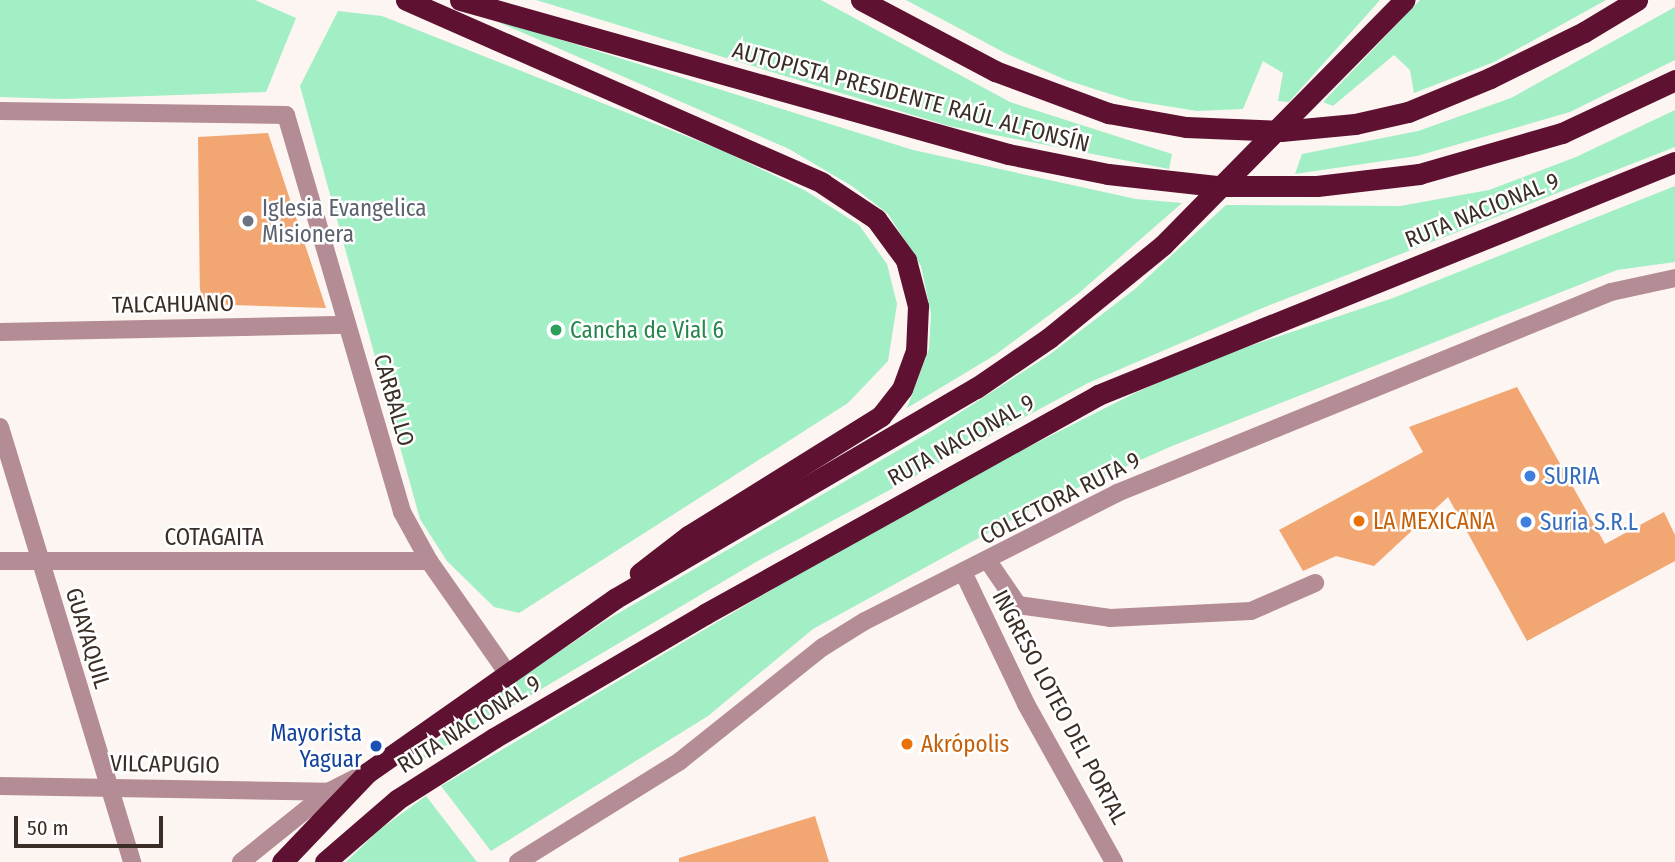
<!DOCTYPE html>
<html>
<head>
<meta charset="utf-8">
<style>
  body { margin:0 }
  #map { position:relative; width:1675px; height:862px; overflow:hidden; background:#fcf5f1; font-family:"Fira Sans Condensed",sans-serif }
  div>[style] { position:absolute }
  .green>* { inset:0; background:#a2eec5 }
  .building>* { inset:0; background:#f2a773 }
  .minor>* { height:18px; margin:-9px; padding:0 9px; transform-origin:9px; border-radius:9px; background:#b48c96 }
  .highway>* { height:21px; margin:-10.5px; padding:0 10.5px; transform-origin:10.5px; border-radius:10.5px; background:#5e1130 }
  .dots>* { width:19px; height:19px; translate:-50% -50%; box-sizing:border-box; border:4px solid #fff; border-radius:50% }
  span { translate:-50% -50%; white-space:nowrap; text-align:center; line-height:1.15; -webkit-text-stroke:5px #fff; paint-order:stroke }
  .street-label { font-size:23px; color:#3a2e26 }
  .worship-label { font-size:23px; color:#5b616d }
  .left { translate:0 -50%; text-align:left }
  .leisure-label { font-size:23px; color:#27864d }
  .shop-label { font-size:23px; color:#366cbe }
  .food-label { font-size:23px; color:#c56008 }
  .transit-label { font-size:23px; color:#164399 }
  .right { translate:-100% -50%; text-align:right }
  .scale { position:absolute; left:14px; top:816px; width:149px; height:32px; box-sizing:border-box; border:4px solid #3a2e26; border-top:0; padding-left:9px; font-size:21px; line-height:24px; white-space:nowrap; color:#3a2e26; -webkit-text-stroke:5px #fff; paint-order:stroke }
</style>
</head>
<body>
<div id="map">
  <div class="green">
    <div style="clip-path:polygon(0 0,255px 0,296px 18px,266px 92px,63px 99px,0 97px)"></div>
    <div style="clip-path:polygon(536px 0,821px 0,1010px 102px,1172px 154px,1169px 169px,949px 126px)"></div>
    <div style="clip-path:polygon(906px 0,1380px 0,1289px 102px,1278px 101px,1283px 73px,1263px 61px,1243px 109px,1197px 111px,1129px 100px,1066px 80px,1007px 54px)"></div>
    <div style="clip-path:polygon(1420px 0,1606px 0,1494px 62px,1414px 93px,1410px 70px,1394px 55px,1333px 106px,1323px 102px)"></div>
    <div style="clip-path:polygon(1675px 7px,1675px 60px,1570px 112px,1417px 156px,1295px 174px,1302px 154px,1418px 131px,1511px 98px)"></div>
    <div style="clip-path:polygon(338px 11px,382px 16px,726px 152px,806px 191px,859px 225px,887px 264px,897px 304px,888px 361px,848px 403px,519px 613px,494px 607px,447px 561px,420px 519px,300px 86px)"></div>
    <div style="clip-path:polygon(482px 15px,913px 150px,1136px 199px,1182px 203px,1079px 293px,995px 355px,907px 408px,929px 349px,931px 314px,921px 266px,888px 214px,852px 186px,789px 149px)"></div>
    <div style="clip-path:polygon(1675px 110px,1675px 147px,1260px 309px,1088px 383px,756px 562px,408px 768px,468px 713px,605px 621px,933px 430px,1049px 355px,1135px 289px,1226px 205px,1400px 206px,1489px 190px,1576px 157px)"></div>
    <div style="clip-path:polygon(1675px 186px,1675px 262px,1617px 270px,1172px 446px,1037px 506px,813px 629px,708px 716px,491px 851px,441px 786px,918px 503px,1135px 393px,1220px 356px,1393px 298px)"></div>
    <div style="clip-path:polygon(426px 796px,477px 862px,346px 862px,379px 830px)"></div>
  </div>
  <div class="building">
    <div style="clip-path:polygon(268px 133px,326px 308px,200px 304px,198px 137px)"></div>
    <div style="clip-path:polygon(1517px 387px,1605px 544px,1664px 512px,1675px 535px,1675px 561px,1527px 641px,1448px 497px,1374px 566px,1336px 556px,1303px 571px,1279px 530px,1423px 452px,1409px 427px)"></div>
    <div style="clip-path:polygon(815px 816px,829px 862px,679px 862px,679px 858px)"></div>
  </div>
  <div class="minor">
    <div style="left:0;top:111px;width:286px;rotate:0.8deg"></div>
    <div style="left:286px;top:115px;width:414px;rotate:73.7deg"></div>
    <div style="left:402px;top:512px;width:56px;rotate:61.1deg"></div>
    <div style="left:429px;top:561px;width:138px;rotate:55deg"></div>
    <div style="left:0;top:332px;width:347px;rotate:-1.2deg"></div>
    <div style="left:0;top:427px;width:455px;rotate:73.1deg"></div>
    <div style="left:0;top:561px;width:429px"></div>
    <div style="left:988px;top:561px;width:53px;rotate:55.7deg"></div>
    <div style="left:1018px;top:605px;width:93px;rotate:8deg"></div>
    <div style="left:1110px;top:618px;width:141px;rotate:-2.8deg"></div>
    <div style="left:1251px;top:611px;width:70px;rotate:-23.6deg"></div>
    <div style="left:964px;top:574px;width:144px;rotate:64.5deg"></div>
    <div style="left:1026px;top:704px;width:181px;rotate:60.9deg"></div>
    <div style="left:0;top:786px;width:328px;rotate:1deg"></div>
    <div style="left:241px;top:862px;width:112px;rotate:-38.8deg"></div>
    <div style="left:328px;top:792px;width:38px;rotate:-27deg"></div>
    <div style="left:518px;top:862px;width:191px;rotate:-31.9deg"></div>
    <div style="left:680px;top:761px;width:183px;rotate:-38.6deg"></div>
    <div style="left:823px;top:647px;width:49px;rotate:-31.8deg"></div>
    <div style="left:865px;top:621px;width:283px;rotate:-26.9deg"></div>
    <div style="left:1117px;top:493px;width:533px;rotate:-22.14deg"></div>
    <div style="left:1611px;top:292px;width:66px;rotate:-12.3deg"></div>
  </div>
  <div class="highway">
    <div style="left:406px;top:0;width:454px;rotate:23.7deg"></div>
    <div style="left:822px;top:183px;width:65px;rotate:33.7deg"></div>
    <div style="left:876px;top:219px;width:51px;rotate:53.8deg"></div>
    <div style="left:906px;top:260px;width:48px;rotate:75.4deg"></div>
    <div style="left:918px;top:306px;width:45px;rotate:92.5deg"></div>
    <div style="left:916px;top:351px;width:40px;rotate:110.2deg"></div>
    <div style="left:902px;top:389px;width:34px;rotate:128deg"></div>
    <div style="left:881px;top:416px;width:227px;rotate:148.1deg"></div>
    <div style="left:688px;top:536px;width:61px;rotate:142.4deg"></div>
    <div style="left:460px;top:0;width:569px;rotate:15.7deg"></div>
    <div style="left:1008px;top:154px;width:102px;rotate:11.3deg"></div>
    <div style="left:1108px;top:174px;width:109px;rotate:6.3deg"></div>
    <div style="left:1216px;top:186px;width:101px"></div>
    <div style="left:1317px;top:186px;width:103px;rotate:-6.7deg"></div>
    <div style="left:1419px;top:174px;width:149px;rotate:-16deg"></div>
    <div style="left:1562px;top:133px;width:125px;rotate:-25.1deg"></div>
    <div style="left:861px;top:0;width:152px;rotate:27.9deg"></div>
    <div style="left:995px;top:71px;width:121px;rotate:20.4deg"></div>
    <div style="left:1108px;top:113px;width:79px;rotate:10.2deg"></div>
    <div style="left:1186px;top:127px;width:95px;rotate:2.4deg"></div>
    <div style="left:1281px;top:131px;width:74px;rotate:-5.4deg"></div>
    <div style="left:1355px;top:124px;width:54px;rotate:-12.8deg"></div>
    <div style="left:1408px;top:112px;width:89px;rotate:-22.5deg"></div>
    <div style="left:1490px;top:78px;width:105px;rotate:-26.1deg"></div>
    <div style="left:1584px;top:32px;width:62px;rotate:-31.1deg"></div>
    <div style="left:282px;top:862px;width:123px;rotate:-46.3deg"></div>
    <div style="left:367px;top:773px;width:304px;rotate:-35.1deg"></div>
    <div style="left:616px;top:598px;width:417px;rotate:-30.3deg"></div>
    <div style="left:976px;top:388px;width:88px;rotate:-34.4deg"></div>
    <div style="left:1049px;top:338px;width:147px;rotate:-39.2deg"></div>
    <div style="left:1163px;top:245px;width:344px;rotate:-45.4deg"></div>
    <div style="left:325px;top:862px;width:96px;rotate:-40.8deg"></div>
    <div style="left:398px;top:799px;width:114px;rotate:-32.4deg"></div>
    <div style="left:494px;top:738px;width:245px;rotate:-30.4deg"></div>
    <div style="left:705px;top:614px;width:450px;rotate:-29.1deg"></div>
    <div style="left:1098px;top:395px;width:622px;rotate:-21.99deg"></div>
  </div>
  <div class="dots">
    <div style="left:248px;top:221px;background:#6b7280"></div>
    <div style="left:556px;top:330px;background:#2e9e5b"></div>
    <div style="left:1530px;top:476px;background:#3f7fe0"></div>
    <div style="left:1359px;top:521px;background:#e8710a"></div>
    <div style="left:1526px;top:522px;background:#3f7fe0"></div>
    <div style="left:907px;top:744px;background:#e8710a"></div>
    <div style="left:376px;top:746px;background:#1a4fb4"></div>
  </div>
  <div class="street-label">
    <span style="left:911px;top:97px;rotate:15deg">AUTOPISTA PRESIDENTE RAÚL ALFONSÍN</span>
    <span style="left:1482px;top:210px;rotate:-22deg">RUTA NACIONAL 9</span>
    <span style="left:173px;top:304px;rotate:-1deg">TALCAHUANO</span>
    <span style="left:394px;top:400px;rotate:74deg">CARBALLO</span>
    <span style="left:961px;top:440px;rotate:-29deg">RUTA NACIONAL 9</span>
    <span style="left:1060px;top:498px;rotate:-27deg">COLECTORA RUTA 9</span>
    <span style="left:214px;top:537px">COTAGAITA</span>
    <span style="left:88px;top:638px;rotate:73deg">GUAYAQUIL</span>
    <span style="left:1060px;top:707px;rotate:62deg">INGRESO LOTEO DEL PORTAL</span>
    <span style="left:469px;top:724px;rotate:-32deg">RUTA NACIONAL 9</span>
    <span style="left:165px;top:764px;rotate:1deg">VILCAPUGIO</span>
  </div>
  <div class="worship-label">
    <span class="left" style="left:262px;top:221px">Iglesia Evangelica<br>Misionera</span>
  </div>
  <div class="leisure-label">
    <span class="left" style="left:570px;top:330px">Cancha de Vial 6</span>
  </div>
  <div class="shop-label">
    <span class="left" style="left:1544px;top:476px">SURIA</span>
    <span class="left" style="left:1540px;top:522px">Suria S.R.L</span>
  </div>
  <div class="food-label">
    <span class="left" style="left:1373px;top:521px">LA MEXICANA</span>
    <span class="left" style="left:921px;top:744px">Akrópolis</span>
  </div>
  <div class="transit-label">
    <span class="right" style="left:362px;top:746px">Mayorista<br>Yaguar</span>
  </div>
  <div class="scale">50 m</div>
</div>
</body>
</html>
